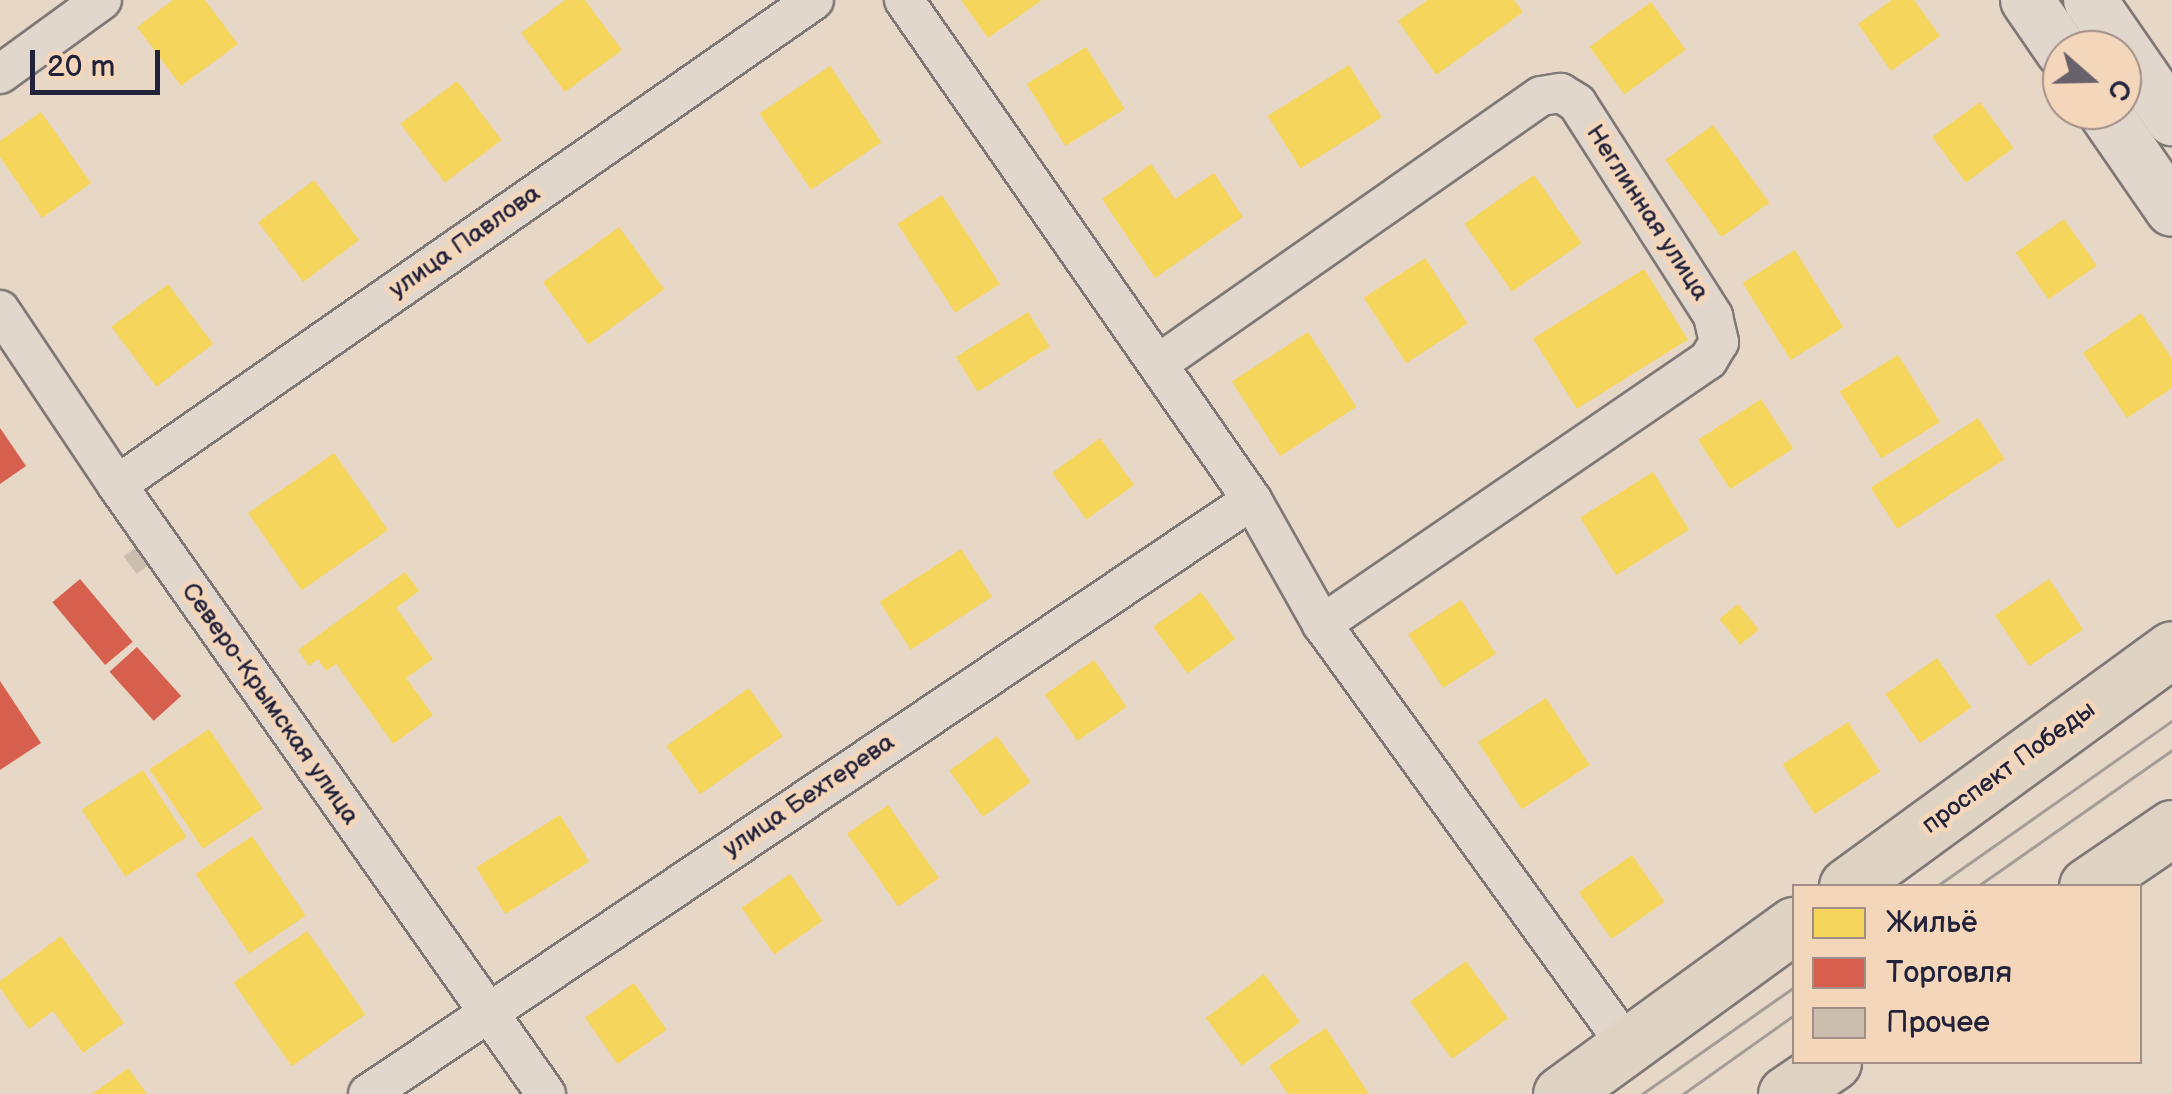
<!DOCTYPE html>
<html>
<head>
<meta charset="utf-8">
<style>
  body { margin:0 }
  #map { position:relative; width:2172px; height:1094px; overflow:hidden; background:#e7d7c7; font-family:"Balsamiq Sans",sans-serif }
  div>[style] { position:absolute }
  .homes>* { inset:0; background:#f6d55c; transform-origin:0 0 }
  .shops>* { inset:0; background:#d6604d; transform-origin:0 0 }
  .building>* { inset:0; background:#cbbeaf; transform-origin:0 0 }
  .roads { filter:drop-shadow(2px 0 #7f7876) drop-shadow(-2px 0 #7f7876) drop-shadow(0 2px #7f7876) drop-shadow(0 -2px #7f7876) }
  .street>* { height:38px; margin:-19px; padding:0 19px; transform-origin:19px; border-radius:19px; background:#e2d7cc }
  .secondary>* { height:52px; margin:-26px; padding:0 26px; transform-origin:26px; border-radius:26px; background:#e2d7cc }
  .primary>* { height:55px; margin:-27.5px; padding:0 27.5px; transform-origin:27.5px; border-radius:27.5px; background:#dfd4c4 }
  .tram>* { height:2.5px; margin:-1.25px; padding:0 1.25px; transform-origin:1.25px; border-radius:1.25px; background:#a49c97 }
  span { translate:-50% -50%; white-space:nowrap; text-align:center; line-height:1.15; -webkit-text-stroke:10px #f4d6ba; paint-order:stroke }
  .street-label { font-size:25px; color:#22223b }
  .legend { position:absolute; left:1792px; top:884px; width:350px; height:180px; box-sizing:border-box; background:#f4d6ba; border:2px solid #a08e87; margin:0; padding:12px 18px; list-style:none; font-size:30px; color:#22223b }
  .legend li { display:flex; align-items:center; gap:20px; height:50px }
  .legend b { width:50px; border:2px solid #a08e87 }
  .north { position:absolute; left:2042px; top:30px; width:100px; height:100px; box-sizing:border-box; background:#f4d6ba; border:2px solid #a08e87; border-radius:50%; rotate:110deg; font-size:28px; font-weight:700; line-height:40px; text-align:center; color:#22223b }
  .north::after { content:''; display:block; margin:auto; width:35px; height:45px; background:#67616c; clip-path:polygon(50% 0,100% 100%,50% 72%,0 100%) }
  .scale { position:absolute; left:30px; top:50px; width:130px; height:45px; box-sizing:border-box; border:5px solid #22223b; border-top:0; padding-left:12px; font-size:30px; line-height:35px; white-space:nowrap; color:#22223b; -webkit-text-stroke:8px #f4d6ba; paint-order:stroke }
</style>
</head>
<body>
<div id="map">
  <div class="homes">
    <div style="clip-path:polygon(173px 0,205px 0,238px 44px,181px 86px,137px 27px)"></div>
    <div style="clip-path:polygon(565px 0,585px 0,622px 50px,565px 92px,521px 33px)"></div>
    <div style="clip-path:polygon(961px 0,1042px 0,988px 38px)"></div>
    <div style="clip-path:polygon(1428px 0,1514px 0,1523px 12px,1436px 75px,1398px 21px)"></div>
    <div style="clip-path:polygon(1892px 0,1914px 0,1940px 36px,1891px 71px,1858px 24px)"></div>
    <div style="left:1651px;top:2px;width:59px;height:76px;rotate:54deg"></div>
    <div style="left:1086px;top:47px;width:73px;height:70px;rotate:58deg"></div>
    <div style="left:1349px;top:65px;width:62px;height:96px;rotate:58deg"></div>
    <div style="left:830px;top:66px;width:92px;height:85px;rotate:56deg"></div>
    <div style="left:457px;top:81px;width:74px;height:71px;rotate:53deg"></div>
    <div style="left:1980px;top:102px;width:57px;height:59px;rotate:54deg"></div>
    <div style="clip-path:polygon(41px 112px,91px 183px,42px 218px,0 157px,0 141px)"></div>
    <div style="left:1713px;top:125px;width:96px;height:59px;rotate:54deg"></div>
    <div style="clip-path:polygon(1151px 164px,1175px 199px,1214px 173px,1243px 217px,1155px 278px,1102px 199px)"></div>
    <div style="left:1534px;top:175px;width:83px;height:85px;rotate:55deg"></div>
    <div style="left:314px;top:180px;width:75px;height:70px;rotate:53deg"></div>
    <div style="left:942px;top:195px;width:106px;height:53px;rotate:57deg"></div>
    <div style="left:2064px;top:219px;width:57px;height:59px;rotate:55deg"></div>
    <div style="left:619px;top:227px;width:77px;height:94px;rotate:54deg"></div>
    <div style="left:1795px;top:250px;width:91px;height:62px;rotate:58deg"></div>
    <div style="left:1425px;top:258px;width:78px;height:73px;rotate:57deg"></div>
    <div style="left:1644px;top:269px;width:83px;height:131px;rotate:58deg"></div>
    <div style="left:168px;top:284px;width:75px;height:71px;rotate:53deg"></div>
    <div style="left:1028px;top:312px;width:41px;height:85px;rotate:58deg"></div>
    <div style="clip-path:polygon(2141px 313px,2172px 359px,2172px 388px,2127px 418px,2083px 353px)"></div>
    <div style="left:1308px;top:332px;width:89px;height:91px;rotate:57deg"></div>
    <div style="left:1898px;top:355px;width:79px;height:69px;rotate:58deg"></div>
    <div style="left:1761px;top:399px;width:59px;height:75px;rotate:57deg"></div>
    <div style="left:1978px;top:418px;width:49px;height:128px;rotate:57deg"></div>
    <div style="left:1100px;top:438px;width:58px;height:59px;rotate:54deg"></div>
    <div style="left:334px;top:453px;width:94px;height:105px;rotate:55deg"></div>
    <div style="left:1653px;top:472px;width:68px;height:86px;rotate:58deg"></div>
    <div style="left:961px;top:549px;width:57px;height:97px;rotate:57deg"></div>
    <div style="clip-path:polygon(405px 572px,419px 591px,396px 608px,433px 659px,406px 678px,433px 715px,393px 744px,336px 664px,326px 671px,318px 659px,309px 666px,298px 650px)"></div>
    <div style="left:2049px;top:579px;width:61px;height:65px;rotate:56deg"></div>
    <div style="left:1201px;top:592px;width:58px;height:59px;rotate:54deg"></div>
    <div style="left:1461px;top:600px;width:64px;height:63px;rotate:57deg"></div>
    <div style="left:1738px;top:604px;width:33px;height:24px;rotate:51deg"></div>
    <div style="left:1937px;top:658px;width:60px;height:63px;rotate:55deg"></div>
    <div style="left:1094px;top:660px;width:57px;height:60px;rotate:55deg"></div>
    <div style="left:749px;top:688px;width:59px;height:101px;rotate:55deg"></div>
    <div style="left:1546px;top:698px;width:80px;height:81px;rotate:57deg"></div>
    <div style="left:1848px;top:722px;width:59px;height:78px;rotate:57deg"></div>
    <div style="left:209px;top:729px;width:96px;height:72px;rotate:56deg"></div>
    <div style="left:997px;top:736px;width:57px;height:59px;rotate:54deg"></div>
    <div style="left:143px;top:770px;width:80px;height:73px;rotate:57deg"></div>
    <div style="left:888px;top:805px;width:89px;height:50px;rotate:55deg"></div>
    <div style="left:560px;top:815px;width:55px;height:99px;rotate:58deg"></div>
    <div style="left:252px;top:836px;width:96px;height:68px;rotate:56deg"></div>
    <div style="left:1632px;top:855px;width:57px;height:65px;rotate:55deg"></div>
    <div style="left:790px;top:874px;width:57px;height:59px;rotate:55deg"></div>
    <div style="left:307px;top:931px;width:102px;height:90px;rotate:55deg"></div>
    <div style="clip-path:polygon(61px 936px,124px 1023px,83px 1053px,53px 1011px,29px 1029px,0 988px,0 981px)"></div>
    <div style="left:1466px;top:961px;width:71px;height:69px;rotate:54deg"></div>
    <div style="left:1264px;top:974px;width:60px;height:73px;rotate:53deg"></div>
    <div style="left:634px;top:983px;width:57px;height:60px;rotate:55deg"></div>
    <div style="clip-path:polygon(1326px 1028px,1369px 1094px,1288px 1094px,1269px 1066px)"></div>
    <div style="clip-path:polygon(128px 1068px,147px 1094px,92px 1094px)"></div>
  </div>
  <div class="shops">
    <div style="clip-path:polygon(0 428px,26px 466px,0 484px)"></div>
    <div style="left:80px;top:579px;width:82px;height:36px;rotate:50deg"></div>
    <div style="left:137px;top:647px;width:66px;height:37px;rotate:48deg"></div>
    <div style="clip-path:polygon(0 681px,41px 743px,0 770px)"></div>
  </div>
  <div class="building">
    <div style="left:135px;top:548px;width:22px;height:14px;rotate:54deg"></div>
  </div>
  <div class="roads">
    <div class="street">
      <div style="left:904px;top:0;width:609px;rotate:55.16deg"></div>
      <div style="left:1252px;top:500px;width:142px;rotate:60.6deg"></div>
      <div style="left:1322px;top:624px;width:522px;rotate:54.12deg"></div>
      <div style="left:0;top:74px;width:126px;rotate:-36deg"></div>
      <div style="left:0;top:310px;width:211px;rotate:56.2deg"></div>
      <div style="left:117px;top:485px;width:745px;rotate:54.84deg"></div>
      <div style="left:1158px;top:364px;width:467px;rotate:-35deg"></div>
      <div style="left:1541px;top:96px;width:20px;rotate:-9deg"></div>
      <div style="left:1561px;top:93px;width:19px;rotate:32deg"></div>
      <div style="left:1577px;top:103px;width:253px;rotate:57.4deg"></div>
      <div style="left:1713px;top:316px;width:27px;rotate:77deg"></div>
      <div style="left:1719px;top:342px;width:21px;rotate:121deg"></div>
      <div style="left:1708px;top:360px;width:468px;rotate:145.6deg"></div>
      <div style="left:117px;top:485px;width:849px;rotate:-34.83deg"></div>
      <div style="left:368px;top:1094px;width:1065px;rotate:-33.9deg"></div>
    </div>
    <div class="secondary">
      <div style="left:2027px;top:0;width:62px;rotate:55.5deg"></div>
      <div style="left:2090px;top:0;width:145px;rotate:55.4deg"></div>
      <div style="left:2103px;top:110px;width:121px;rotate:55.4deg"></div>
    </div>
    <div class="primary">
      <div style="left:1847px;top:886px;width:402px;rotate:-36.1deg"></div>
      <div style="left:2087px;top:886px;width:103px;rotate:-34.3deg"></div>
      <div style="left:1561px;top:1094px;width:288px;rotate:-36deg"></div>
      <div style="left:1786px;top:1094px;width:57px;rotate:-34.2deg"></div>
    </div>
  </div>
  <div class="tram">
    <div style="left:1937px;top:886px;width:287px;rotate:-35.1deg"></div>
    <div style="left:1978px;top:886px;width:237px;rotate:-35deg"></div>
    <div style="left:1642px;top:1094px;width:186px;rotate:-35.1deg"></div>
    <div style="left:1683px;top:1094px;width:136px;rotate:-35.4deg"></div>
  </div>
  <div class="street-label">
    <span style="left:1647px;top:213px;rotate:57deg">Неглинная улица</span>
    <span style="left:465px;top:242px;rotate:-35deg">улица Павлова</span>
    <span style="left:270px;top:704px;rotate:55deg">Северо-Крымская улица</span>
    <span style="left:2009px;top:768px;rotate:-36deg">проспект Победы</span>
    <span style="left:809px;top:796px;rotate:-34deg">улица Бехтерева</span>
  </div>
  <ul class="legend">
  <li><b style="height:28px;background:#f6d55c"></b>Жильё</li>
  <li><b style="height:28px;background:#d6604d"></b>Торговля</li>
  <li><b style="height:28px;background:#cbbeaf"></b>Прочее</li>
  </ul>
  <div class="north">С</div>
  <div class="scale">20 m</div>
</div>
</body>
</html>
